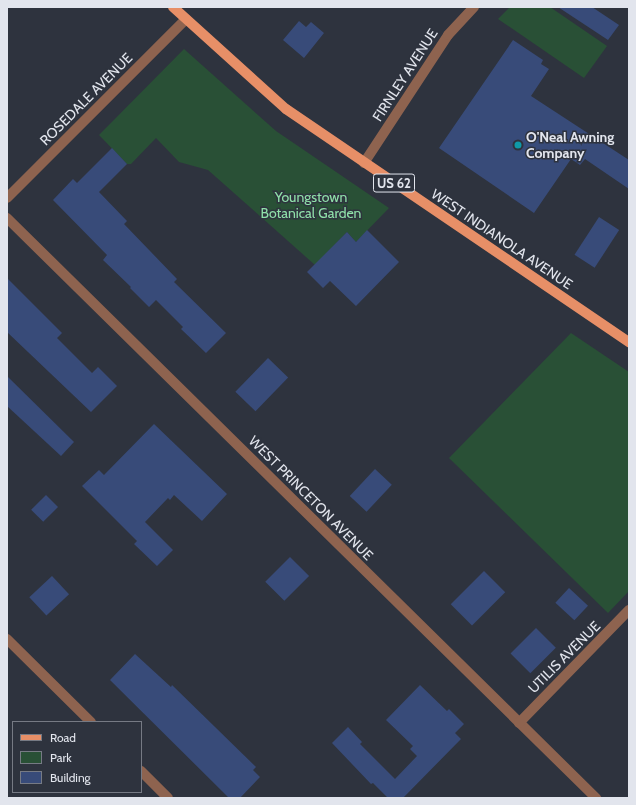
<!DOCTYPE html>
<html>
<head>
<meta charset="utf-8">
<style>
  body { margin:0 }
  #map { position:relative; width:636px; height:805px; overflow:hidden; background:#2e333e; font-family:Cabin,sans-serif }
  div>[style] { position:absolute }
  .green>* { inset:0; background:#295036 }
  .building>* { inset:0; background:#384b79; transform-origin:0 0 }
  .street>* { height:10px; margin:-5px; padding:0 5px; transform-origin:5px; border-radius:5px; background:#8e634f }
  .primary>* { height:10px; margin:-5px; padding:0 5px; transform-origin:5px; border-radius:5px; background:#e78f67 }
  .dots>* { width:11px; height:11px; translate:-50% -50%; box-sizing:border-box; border:2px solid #2e333e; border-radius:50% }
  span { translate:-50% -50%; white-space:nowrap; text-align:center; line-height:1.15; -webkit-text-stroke:3px #2e333e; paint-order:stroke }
  .shield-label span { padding:1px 3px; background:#2e333e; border:1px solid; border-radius:3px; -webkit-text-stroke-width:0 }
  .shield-label { font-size:13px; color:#e2e5ed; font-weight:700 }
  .street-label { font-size:14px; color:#e2e5ed }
  .poi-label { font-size:14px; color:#e2e5ed; font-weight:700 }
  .left { translate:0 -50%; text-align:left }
  .park-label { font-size:14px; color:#8fe0a9 }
  .frame { position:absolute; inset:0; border:8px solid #e2e5ed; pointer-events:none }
  .legend { position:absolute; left:12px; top:721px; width:130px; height:72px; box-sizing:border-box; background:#2e333e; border:1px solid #767a84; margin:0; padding:5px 7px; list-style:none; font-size:12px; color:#e2e5ed }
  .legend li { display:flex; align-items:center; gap:8px; height:20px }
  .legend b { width:20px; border:1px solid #767a84 }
</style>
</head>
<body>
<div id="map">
  <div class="green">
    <div style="clip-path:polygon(510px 7px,550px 7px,607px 46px,584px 78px,498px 19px)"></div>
    <div style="clip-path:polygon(184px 49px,276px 131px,389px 208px,356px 242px,347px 232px,315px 265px,208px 170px,179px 162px,156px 138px,131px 164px,127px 164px,99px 135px)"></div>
    <div style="clip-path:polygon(571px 333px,629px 372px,629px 591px,608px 613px,449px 458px)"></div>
  </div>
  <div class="building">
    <div style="clip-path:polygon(558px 7px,592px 7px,619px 25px,608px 40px)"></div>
    <div style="clip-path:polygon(299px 21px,306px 27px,311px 22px,324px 33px,304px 58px,283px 40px)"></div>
    <div style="clip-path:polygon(513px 40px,543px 60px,541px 64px,549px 69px,531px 96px,629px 160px,629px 189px,585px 159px,580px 165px,571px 159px,534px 213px,439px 148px)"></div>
    <div style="clip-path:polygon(112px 148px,127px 164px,99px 192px,127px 221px,124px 224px,177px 279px,174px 282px,226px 333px,206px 353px,181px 329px,183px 327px,156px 300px,149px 307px,130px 288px,131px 287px,103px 260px,107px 255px,53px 200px,73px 179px,77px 183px)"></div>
    <div style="left:599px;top:217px;width:24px;height:45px;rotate:33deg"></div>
    <div style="clip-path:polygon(367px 230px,399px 262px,356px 306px,330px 281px,323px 288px,307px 272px,347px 232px,356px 242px)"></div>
    <div style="clip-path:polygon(7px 278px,62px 333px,57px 338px,92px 373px,98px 367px,117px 386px,91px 412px,7px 332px)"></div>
    <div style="left:268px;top:358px;width:28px;height:47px;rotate:44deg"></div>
    <div style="clip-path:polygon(7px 376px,74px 442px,61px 456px,7px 406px)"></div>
    <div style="clip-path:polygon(154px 424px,227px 494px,202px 521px,174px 495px,170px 500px,168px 498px,145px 522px,173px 550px,157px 566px,134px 544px,137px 541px,82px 486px,99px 470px,104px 475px)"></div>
    <div style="left:375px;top:469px;width:23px;height:37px;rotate:43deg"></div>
    <div style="left:46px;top:495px;width:17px;height:21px;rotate:45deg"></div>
    <div style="left:290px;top:557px;width:27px;height:35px;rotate:45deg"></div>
    <div style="left:484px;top:571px;width:30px;height:47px;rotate:45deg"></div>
    <div style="left:52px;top:576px;width:25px;height:31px;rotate:47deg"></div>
    <div style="left:569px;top:588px;width:26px;height:20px;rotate:43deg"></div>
    <div style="left:536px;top:628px;width:28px;height:36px;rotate:45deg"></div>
    <div style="clip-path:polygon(135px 654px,171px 687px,172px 685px,256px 767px,253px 770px,260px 777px,240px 798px,229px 798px,110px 680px)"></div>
    <div style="clip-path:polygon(420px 685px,447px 711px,449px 709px,464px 724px,455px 733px,461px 739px,403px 798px,388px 798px,373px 783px,371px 784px,332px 743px,348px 727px,362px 742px,360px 744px,395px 779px,417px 756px,410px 749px,413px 746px,386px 720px)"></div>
  </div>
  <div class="street">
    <div style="left:364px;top:163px;width:153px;rotate:-56.7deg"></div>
    <div style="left:448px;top:35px;width:38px;rotate:-47deg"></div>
    <div style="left:7px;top:198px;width:253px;rotate:-45deg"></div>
    <div style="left:7px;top:218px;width:827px;rotate:44.56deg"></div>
    <div style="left:7px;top:639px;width:118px;rotate:44.7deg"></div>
    <div style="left:519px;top:723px;width:158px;rotate:-45.8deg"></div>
    <div style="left:141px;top:771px;width:38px;rotate:45deg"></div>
  </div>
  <div class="primary">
    <div style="left:173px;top:7px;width:152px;rotate:42.1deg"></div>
    <div style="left:286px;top:109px;width:415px;rotate:34.2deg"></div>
  </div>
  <div class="dots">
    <div style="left:518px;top:145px;background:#0f9aa8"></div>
  </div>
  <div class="shield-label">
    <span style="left:394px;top:183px">US 62</span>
  </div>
  <div class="street-label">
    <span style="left:405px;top:75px;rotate:-57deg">FIRNLEY AVENUE</span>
    <span style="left:86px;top:99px;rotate:-45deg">ROSEDALE AVENUE</span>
    <span style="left:502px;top:239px;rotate:34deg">WEST INDIANOLA AVENUE</span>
    <span style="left:311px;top:498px;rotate:45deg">WEST PRINCETON AVENUE</span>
    <span style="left:564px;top:657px;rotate:-45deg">UTILIS AVENUE</span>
  </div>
  <div class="poi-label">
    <span class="left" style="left:526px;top:145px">O'Neal Awning<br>Company</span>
  </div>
  <div class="park-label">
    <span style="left:311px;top:205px">Youngstown<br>Botanical Garden</span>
  </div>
  <div class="frame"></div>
  <ul class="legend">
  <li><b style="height:5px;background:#e78f67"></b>Road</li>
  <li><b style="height:11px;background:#295036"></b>Park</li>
  <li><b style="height:11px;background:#384b79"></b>Building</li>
  </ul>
</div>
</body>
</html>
